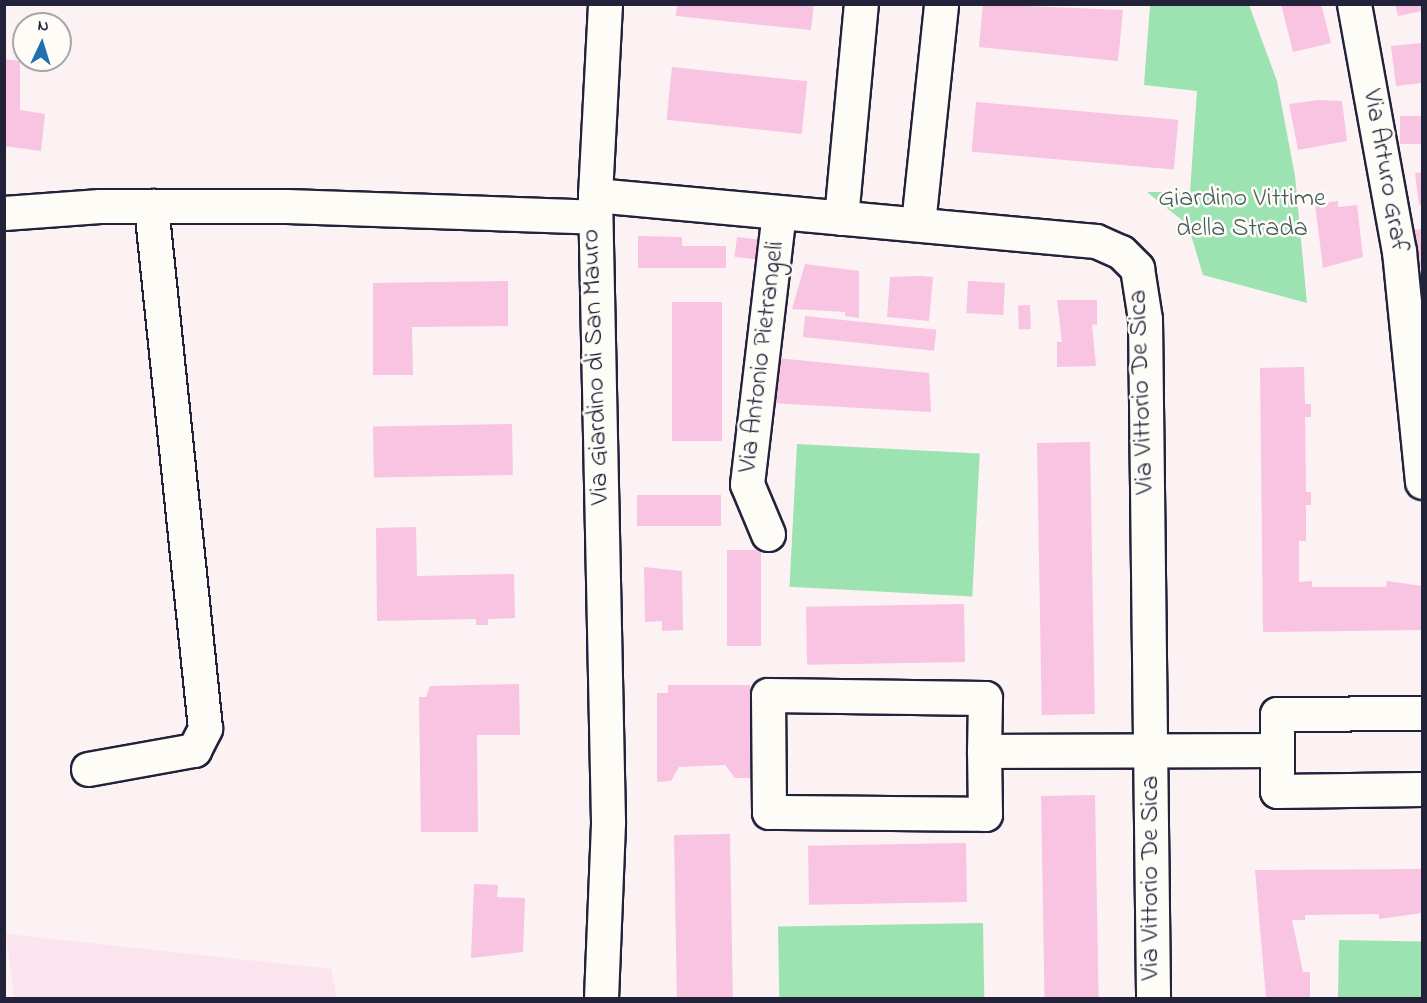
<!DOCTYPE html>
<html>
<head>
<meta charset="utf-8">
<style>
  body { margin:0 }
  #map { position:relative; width:1427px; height:1003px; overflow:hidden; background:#fcf1f3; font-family:"Indie Flower",sans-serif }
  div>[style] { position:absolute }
  .built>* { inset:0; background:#fbe4ee }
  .green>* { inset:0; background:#9ce3b1; transform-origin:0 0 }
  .building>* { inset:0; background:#f8c4e1; transform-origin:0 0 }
  .roads { filter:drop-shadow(2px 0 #22223b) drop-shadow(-2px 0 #22223b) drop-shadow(0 2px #22223b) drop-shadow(0 -2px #22223b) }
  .minor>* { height:33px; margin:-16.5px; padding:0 16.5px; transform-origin:16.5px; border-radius:16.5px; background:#fdfcf7 }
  span { translate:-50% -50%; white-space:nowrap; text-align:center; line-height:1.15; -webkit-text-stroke:5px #fdfcf7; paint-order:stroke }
  .street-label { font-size:26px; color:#22223b }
  .park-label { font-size:26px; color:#475c5e }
  .frame { position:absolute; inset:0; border:6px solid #22223b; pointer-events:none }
  .north { position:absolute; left:12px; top:12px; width:60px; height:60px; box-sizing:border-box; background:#fdfcf7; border:2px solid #a5a5ac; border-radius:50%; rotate:4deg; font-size:16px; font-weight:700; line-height:24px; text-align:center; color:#22223b }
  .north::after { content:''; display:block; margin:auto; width:21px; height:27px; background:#1f6fb2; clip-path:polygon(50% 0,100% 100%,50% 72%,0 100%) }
</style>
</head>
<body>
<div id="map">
  <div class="built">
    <div style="clip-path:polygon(6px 934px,331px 969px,337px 998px,14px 998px)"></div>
  </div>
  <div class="green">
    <div style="clip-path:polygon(1150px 5px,1249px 5px,1277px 81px,1295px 176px,1307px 303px,1203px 275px,1188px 225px,1147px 192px,1190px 192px,1197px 91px,1144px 85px)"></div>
    <div style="left:797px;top:444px;width:183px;height:143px;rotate:3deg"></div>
    <div style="left:983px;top:923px;width:75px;height:205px;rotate:89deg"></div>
    <div style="left:1339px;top:940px;width:83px;height:58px;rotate:1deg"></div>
  </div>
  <div class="building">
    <div style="clip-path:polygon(677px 4px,814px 4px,811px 30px,676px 16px)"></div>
    <div style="clip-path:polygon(983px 4px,1123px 10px,1118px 61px,979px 47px)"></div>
    <div style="clip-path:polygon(1281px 4px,1321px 4px,1331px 43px,1293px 52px)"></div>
    <div style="clip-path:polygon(1395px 4px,1422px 4px,1422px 11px,1398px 16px)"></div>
    <div style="clip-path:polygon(1422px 43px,1422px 83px,1396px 86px,1391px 46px)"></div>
    <div style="clip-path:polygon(4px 59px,20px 61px,20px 110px,45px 114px,41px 151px,4px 146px)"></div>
    <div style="left:672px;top:67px;width:136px;height:53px;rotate:6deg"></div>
    <div style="clip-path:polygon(1319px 100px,1342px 101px,1347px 141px,1298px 150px,1289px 104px)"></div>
    <div style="left:976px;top:102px;width:203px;height:50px;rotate:5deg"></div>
    <div style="left:1422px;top:116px;width:28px;height:22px;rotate:90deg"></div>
    <div style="clip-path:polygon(1422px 172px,1422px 204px,1419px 205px,1415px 173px)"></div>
    <div style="clip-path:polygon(1338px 201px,1338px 207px,1357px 205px,1363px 257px,1323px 268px,1315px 204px)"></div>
    <div style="clip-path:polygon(1422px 229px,1422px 267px,1417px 268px,1413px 230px)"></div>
    <div style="clip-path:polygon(638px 236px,682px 237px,682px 246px,726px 246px,726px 268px,638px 268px)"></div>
    <div style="left:737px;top:237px;width:24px;height:20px;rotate:7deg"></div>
    <div style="clip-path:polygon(805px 264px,859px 271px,859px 318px,845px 316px,845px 312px,792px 309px)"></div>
    <div style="clip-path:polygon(921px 276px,933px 277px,929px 321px,887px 317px,890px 277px)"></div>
    <div style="clip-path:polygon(508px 281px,508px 326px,412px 327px,413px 375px,373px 375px,373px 283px)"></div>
    <div style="left:968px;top:281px;width:37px;height:32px;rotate:3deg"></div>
    <div style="clip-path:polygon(1057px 300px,1097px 300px,1097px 325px,1092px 324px,1096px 366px,1057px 367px,1057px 342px,1062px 342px)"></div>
    <div style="left:672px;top:302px;width:50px;height:139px"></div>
    <div style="left:1030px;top:305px;width:24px;height:12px;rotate:88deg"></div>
    <div style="left:805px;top:316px;width:132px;height:21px;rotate:6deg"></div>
    <div style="clip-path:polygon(777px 358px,929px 373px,931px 412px,771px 403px)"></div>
    <div style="clip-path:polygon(1304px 367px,1305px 404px,1311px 404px,1311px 417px,1305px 417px,1306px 492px,1311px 492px,1311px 505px,1306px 505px,1306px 541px,1299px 541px,1299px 582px,1312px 581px,1312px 587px,1386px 587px,1387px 581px,1422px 586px,1422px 630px,1263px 632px,1260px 368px)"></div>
    <div style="left:512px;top:424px;width:51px;height:139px;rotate:89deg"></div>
    <div style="left:1090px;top:442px;width:272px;height:53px;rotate:89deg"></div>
    <div style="left:721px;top:495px;width:31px;height:84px;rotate:90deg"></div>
    <div style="clip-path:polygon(416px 527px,417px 576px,514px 574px,515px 618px,488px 619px,488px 625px,476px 625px,476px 619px,377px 621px,376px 528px)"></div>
    <div style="left:727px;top:550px;width:34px;height:96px"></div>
    <div style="clip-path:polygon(644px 567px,682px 571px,683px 630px,662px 631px,662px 621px,645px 622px)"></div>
    <div style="left:964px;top:604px;width:58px;height:158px;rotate:89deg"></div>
    <div style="clip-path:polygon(519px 684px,520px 735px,477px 735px,478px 832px,421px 832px,419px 697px,426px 697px,430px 686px)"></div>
    <div style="clip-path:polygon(668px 685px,750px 685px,750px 778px,735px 778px,725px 765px,679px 767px,671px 781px,657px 782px,657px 693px,668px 693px)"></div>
    <div style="left:1095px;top:795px;width:203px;height:54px;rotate:89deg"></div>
    <div style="left:730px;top:834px;width:164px;height:56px;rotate:89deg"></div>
    <div style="left:966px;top:843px;width:59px;height:158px;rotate:89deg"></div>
    <div style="clip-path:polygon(1422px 869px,1422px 913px,1379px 919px,1379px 914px,1305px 915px,1305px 920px,1292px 920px,1303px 972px,1310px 972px,1310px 998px,1266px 998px,1255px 870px)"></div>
    <div style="clip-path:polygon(474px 884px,498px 885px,497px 897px,525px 898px,523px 952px,471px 958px)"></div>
  </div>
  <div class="roads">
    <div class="minor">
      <div style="left:1354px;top:4px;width:251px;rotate:79.7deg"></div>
      <div style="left:1399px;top:251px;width:232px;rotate:84.3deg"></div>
      <div style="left:595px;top:195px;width:503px;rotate:5.25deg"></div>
      <div style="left:1096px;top:241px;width:27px;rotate:24deg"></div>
      <div style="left:1121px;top:252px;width:23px;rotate:45deg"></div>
      <div style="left:1137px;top:268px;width:52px;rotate:81.1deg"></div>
      <div style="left:1145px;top:319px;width:679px;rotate:89.32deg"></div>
      <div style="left:4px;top:213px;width:96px;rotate:-4.2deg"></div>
      <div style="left:100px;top:206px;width:187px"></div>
      <div style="left:287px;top:206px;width:308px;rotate:2deg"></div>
      <div style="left:841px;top:218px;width:215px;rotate:-84.7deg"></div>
      <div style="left:918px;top:224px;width:221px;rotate:-84deg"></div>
      <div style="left:768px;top:534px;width:54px;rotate:-112.8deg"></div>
      <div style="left:747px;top:484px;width:273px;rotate:-83.3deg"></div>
      <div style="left:1422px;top:713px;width:145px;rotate:179.6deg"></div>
      <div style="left:1277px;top:714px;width:77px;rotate:90deg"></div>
      <div style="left:1277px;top:791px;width:145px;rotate:-0.8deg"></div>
      <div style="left:984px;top:751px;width:53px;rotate:-88.9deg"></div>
      <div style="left:985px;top:698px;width:217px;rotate:-179.2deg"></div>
      <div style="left:768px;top:695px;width:117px;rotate:89.5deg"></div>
      <div style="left:769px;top:812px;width:216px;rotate:0.5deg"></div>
      <div style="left:985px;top:814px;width:63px;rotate:-90.9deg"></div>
      <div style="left:984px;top:751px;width:293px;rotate:-0.2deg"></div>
      <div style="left:88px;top:769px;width:108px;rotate:-10.2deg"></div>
      <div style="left:194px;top:750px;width:25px;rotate:-63deg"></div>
      <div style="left:205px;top:728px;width:525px;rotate:-95.91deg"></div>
      <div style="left:601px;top:998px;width:177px;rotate:-87.7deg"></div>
      <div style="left:608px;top:821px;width:626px;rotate:-91.19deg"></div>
      <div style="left:595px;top:195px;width:191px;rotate:-87deg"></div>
    </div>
  </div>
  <div class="street-label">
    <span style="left:1384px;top:171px;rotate:80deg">Via Arturo Graf</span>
    <span style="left:763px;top:357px;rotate:-83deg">Via Antonio Pietrangeli</span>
    <span style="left:597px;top:367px;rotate:-92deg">Via Giardino di San Mauro</span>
    <span style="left:1143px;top:392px;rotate:-92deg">Via Vittorio De Sica</span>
    <span style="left:1152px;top:878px;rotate:-90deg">Via Vittorio De Sica</span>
  </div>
  <div class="park-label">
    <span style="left:1242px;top:215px">Giardino Vittime<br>della Strada</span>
  </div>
  <div class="frame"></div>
  <div class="north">N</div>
</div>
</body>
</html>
